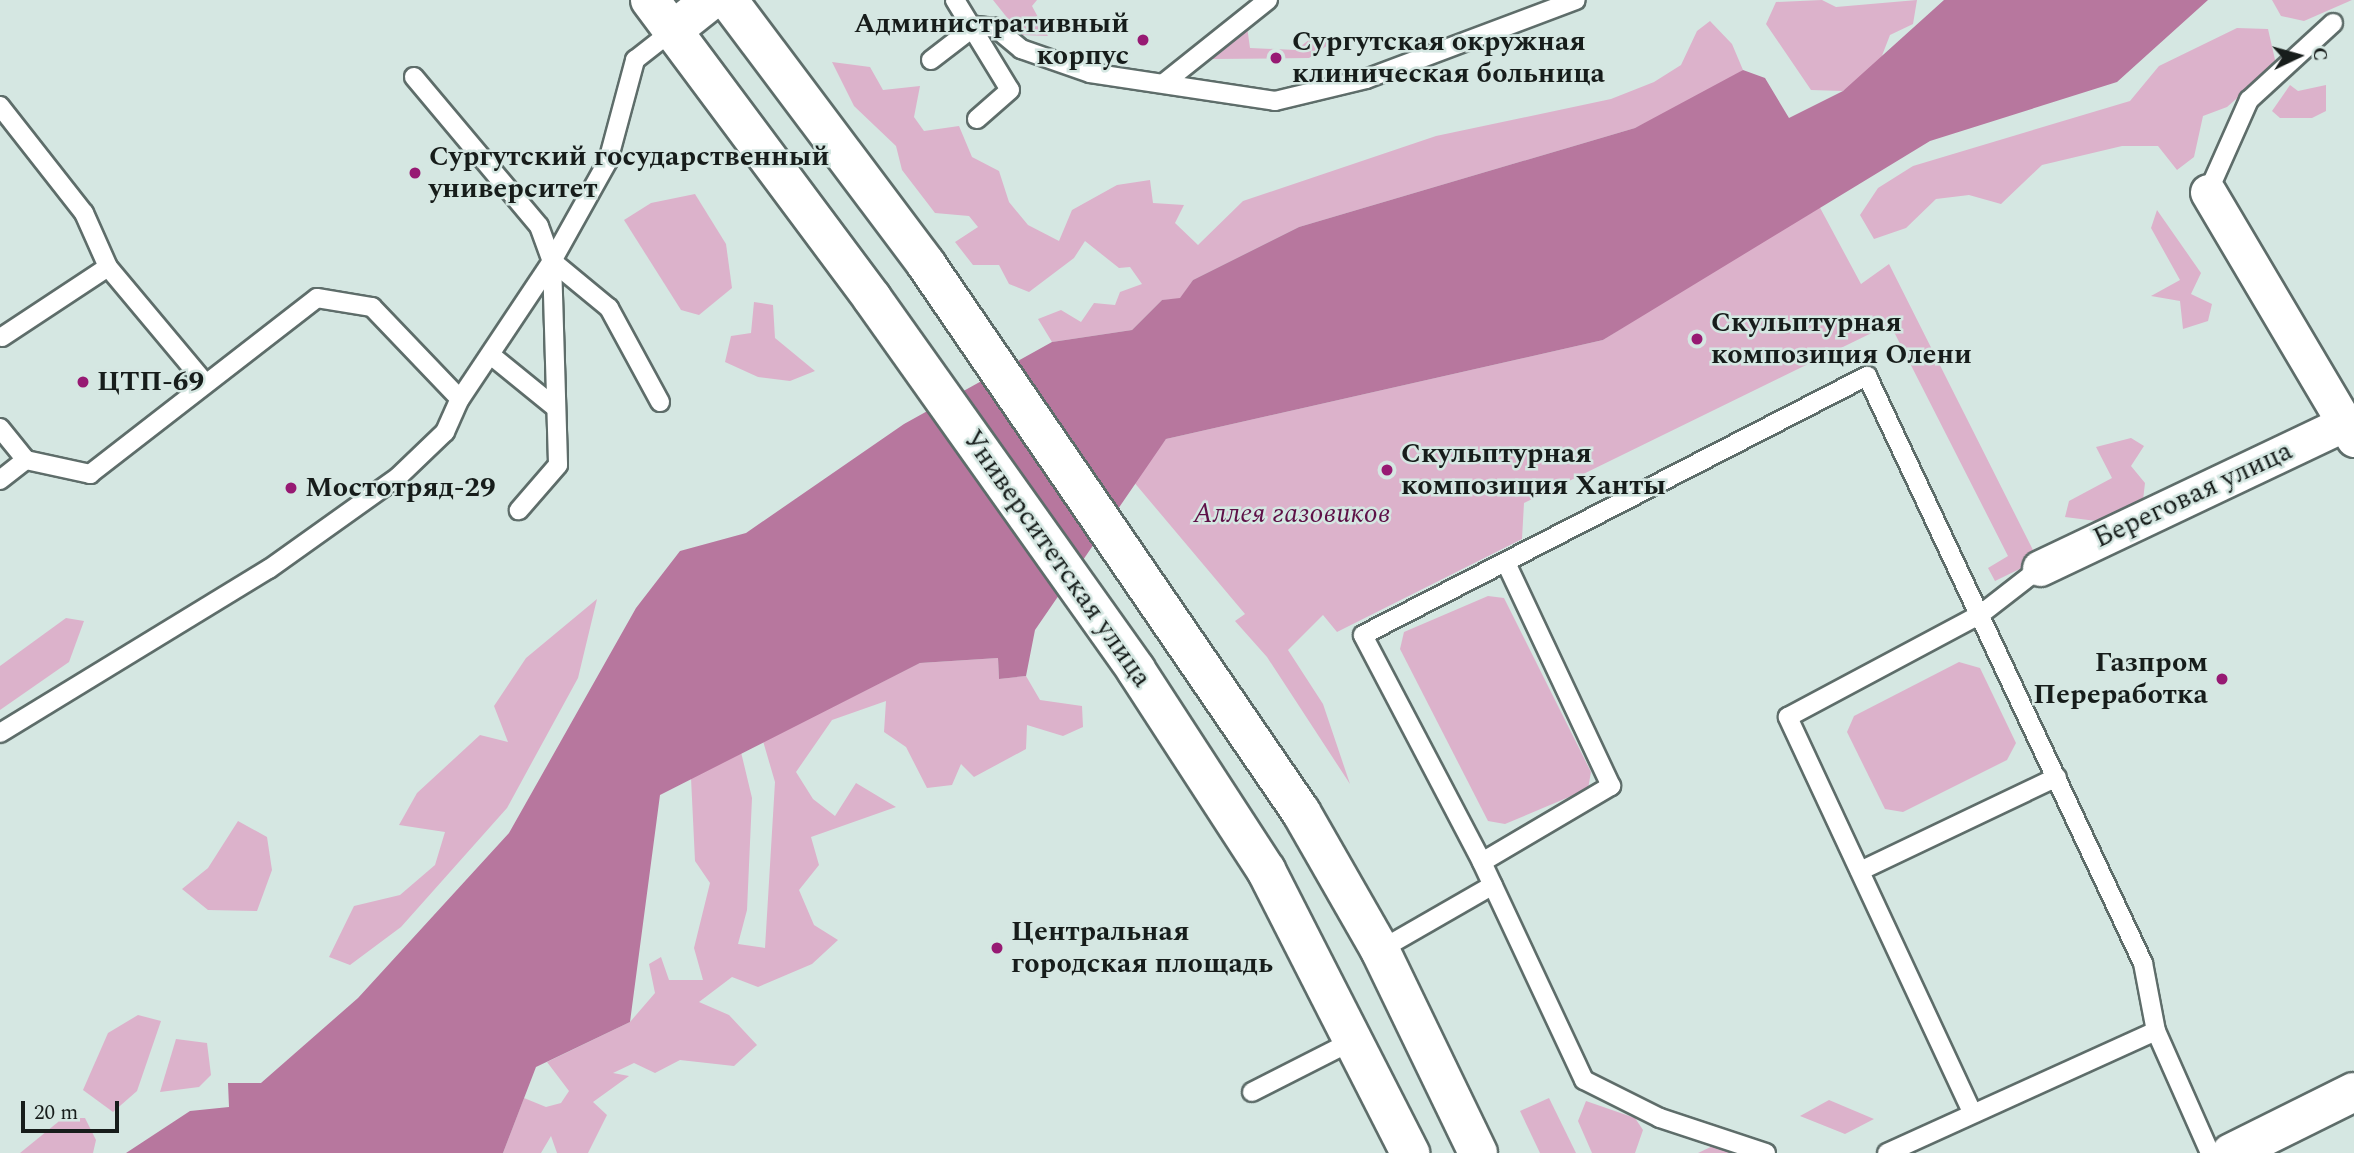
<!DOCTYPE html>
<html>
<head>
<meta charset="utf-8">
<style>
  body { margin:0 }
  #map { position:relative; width:2354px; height:1153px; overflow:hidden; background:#d5e7e2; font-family:Spectral,serif }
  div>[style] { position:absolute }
  .green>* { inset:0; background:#dcb2cb }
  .water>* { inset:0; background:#b7779e }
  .roads { filter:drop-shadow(2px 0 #5e6d6a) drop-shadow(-2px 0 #5e6d6a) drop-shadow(0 2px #5e6d6a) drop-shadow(0 -2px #5e6d6a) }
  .lane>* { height:18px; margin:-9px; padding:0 9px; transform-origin:9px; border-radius:9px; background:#fff }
  .street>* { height:35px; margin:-17.5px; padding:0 17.5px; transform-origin:17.5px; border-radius:17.5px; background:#fff }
  .secondary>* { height:38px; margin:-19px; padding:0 19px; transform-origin:19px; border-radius:19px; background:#fff }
  .primary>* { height:38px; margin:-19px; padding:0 19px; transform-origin:19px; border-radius:19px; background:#fff }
  .dots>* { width:19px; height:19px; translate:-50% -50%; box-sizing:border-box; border:4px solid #d5e7e2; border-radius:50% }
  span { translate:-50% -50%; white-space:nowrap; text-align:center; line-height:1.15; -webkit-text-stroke:5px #d5e7e2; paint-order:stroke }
  .poi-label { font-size:28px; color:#171d1b; font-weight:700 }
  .right { translate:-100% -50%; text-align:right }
  .left { translate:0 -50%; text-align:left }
  .street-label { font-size:28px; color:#171d1b }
  .park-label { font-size:28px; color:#5e1047; font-style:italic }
  .north { position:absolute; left:2263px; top:21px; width:70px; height:70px; -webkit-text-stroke:5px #d5e7e2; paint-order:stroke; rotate:85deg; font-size:19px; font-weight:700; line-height:28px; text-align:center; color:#171d1b }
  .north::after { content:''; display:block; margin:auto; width:24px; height:32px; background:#171d1b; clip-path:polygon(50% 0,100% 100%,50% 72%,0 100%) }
  .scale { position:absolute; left:21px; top:1101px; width:98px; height:32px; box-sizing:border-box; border:4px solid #171d1b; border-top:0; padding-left:9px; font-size:21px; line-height:24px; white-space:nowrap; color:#171d1b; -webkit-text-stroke:5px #d5e7e2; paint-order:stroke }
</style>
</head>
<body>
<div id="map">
  <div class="green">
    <div style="clip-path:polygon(993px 0,1037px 0,1032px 6px,1048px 36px,1021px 35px)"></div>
    <div style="clip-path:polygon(1822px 0,1836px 7px,1917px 0,1913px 24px,1890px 35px,1878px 66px,1843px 91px,1811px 90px,1766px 24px,1776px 2px)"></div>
    <div style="clip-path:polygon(2272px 0,2352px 0,2304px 21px,2281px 16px)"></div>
    <div style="clip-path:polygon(1246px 19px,1250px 48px,1296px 50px,1310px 39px,1331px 43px,1309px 58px,1212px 59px,1210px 50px)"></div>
    <div style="clip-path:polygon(1710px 21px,1732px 44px,1743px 70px,1714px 90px,1635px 128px,1299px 227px,1193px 280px,1180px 299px,1162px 300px,1132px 330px,1052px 342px,1038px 319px,1061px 310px,1081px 322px,1094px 303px,1115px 305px,1120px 292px,1142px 284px,1130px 267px,1119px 268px,1085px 241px,1074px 258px,1029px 292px,1009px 284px,999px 265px,973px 265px,955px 242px,978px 227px,969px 216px,935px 213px,902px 170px,896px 146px,854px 106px,832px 62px,870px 67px,883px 90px,920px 86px,914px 117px,924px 131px,959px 126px,972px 157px,999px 171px,1009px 202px,1028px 225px,1059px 241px,1072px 210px,1117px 185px,1150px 180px,1153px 203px,1184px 205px,1175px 223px,1198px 245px,1243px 201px,1436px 136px,1611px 99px,1654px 82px,1681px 65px,1697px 31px)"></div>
    <div style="clip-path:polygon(2237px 28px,2268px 29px,2276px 64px,2227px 107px,2203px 116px,2194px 157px,2177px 170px,2158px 146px,2122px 146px,2042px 165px,2001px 204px,1969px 195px,1936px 199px,1906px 228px,1874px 239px,1860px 215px,1878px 188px,1913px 166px,2130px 101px,2159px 66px)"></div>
    <div style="clip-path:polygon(2290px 85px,2298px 91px,2326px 85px,2326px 111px,2312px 118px,2280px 118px,2272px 111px)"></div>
    <div style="clip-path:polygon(695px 194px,726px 244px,732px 288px,699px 315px,681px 310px,624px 220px,651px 203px)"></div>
    <div style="clip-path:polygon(1818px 204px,1861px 284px,1889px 264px,2038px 560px,1995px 581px,1988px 568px,2008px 556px,1890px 324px,1524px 503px,1522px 539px,1337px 632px,1323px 615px,1288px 650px,1323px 704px,1350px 784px,1267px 657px,1235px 621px,1245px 614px,1133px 481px,1166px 439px,1603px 340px)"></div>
    <div style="clip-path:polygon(2157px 210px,2201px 273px,2191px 294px,2212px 304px,2208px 321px,2183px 329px,2180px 301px,2151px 296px,2180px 280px,2151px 228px)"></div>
    <div style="clip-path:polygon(754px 302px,773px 305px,775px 338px,815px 371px,790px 381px,758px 377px,725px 362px,731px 336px,751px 333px)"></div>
    <div style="clip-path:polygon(2131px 438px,2144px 446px,2131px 466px,2145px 483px,2142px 509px,2112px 523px,2065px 517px,2069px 501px,2112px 478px,2096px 447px)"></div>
    <div style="clip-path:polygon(1488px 596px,1504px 598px,1591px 772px,1588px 789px,1505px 824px,1488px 821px,1400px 649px,1404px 632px)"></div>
    <div style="clip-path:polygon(597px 599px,578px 678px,507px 808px,401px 927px,350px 965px,329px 957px,354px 906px,400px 895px,435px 865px,445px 832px,399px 825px,417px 793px,480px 735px,508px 742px,494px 706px,526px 658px)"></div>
    <div style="clip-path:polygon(66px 618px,84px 621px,69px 662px,0 710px,0 666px)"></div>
    <div style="clip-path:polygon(998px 658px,999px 679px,1026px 676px,1040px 700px,1082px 706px,1083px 727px,1063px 736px,1027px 725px,1026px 749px,974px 777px,961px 764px,952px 785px,927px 788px,906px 747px,884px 732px,886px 701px,832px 720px,796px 772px,813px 799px,835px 816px,856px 783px,896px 807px,811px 837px,819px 865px,799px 890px,814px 925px,838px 940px,812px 964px,758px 987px,732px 977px,699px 1002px,729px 1015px,757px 1045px,734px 1066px,680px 1060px,655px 1073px,634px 1063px,613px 1073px,629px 1076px,593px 1102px,607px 1115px,588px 1153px,557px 1153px,551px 1136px,541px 1153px,503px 1153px,524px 1098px,546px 1107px,561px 1103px,569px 1091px,547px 1062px,630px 1022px,655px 993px,649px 964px,661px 957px,669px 980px,703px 980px,694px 948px,710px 883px,695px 861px,691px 778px,741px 752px,752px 798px,747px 910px,738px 944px,765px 948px,775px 782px,763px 741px,920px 663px)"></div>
    <div style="clip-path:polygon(1959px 662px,1980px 668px,2016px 743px,2007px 760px,1903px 812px,1885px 809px,1847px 732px,1854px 716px)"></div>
    <div style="clip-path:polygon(238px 821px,267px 837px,272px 870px,257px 911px,208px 910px,182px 889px,208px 868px)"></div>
    <div style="clip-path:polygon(138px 1015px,161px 1021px,137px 1091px,113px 1112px,83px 1090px,108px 1033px)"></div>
    <div style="clip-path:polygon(176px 1039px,207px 1043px,211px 1075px,199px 1087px,160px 1092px)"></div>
    <div style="clip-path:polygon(1549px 1098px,1576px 1153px,1540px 1153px,1520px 1111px)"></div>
    <div style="clip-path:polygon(1829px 1100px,1874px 1119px,1845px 1134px,1800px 1116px)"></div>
    <div style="clip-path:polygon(1586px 1101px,1635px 1118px,1643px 1130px,1635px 1153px,1592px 1153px,1578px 1121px)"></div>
    <div style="clip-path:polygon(63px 1118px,85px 1118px,96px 1140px,93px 1153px,20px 1153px)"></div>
    <div style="clip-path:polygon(1717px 1144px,1742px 1153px,1698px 1153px)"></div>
  </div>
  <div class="water">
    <div style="clip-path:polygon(1944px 0,2208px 0,2117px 82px,1930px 141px,1603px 340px,1166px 439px,1035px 630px,1026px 676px,999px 679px,998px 658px,920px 663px,660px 795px,630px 1022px,536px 1067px,503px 1153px,126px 1153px,190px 1111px,229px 1107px,228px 1083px,261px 1083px,358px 998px,509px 833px,636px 608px,680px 551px,746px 533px,904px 424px,1052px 342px,1132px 330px,1162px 300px,1180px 298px,1193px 280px,1299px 227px,1635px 128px,1743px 70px,1765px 78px,1789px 118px,1843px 91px)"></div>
  </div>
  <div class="roads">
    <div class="lane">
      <div style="left:955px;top:0;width:105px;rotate:58.6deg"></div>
      <div style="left:1010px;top:90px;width:44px;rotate:138.7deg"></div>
      <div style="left:931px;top:60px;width:56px;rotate:-37.7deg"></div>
      <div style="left:975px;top:26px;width:21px;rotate:5deg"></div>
      <div style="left:996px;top:28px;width:33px;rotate:40deg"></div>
      <div style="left:1021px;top:49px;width:73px;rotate:19.2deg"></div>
      <div style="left:1090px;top:73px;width:187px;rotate:8.6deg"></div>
      <div style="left:1275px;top:101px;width:94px;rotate:-13.6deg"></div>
      <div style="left:1366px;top:79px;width:224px;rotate:-20.6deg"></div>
      <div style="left:414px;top:77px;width:194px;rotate:50deg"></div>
      <div style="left:539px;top:226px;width:37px;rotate:70deg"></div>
      <div style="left:552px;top:261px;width:204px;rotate:88.3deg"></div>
      <div style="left:558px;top:465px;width:60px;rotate:130.9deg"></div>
      <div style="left:1164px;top:83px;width:133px;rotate:-38.6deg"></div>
      <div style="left:0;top:106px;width:136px;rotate:51.9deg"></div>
      <div style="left:84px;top:213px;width:59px;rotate:66deg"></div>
      <div style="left:108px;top:267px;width:151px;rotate:50.1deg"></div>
      <div style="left:2208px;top:192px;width:101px;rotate:-66deg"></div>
      <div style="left:2249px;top:100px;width:114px;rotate:-42.5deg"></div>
      <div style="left:552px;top:261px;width:74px;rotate:39.5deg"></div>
      <div style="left:609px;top:308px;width:107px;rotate:61.5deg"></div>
      <div style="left:2px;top:337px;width:127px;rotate:-33.4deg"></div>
      <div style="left:492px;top:356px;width:82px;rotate:39.1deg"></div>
      <div style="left:0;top:428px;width:41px;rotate:50.9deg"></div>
      <div style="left:0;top:480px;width:33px;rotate:-38deg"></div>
      <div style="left:26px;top:460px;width:66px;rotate:12.3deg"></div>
      <div style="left:90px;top:474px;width:287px;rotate:-37.8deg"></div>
      <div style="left:317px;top:298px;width:56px;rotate:9.3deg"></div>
      <div style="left:372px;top:307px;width:127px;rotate:46.3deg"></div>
      <div style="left:0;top:733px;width:315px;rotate:-31.4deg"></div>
      <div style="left:269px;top:569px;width:158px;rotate:-35.5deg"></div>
      <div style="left:398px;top:477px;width:65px;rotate:-43.8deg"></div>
      <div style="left:445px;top:432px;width:36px;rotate:-66deg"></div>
      <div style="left:460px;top:399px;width:166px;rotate:-56.3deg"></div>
      <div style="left:552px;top:261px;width:115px;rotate:-60.8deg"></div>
      <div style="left:608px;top:161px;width:105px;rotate:-75deg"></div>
      <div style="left:635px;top:60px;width:47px;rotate:-38.1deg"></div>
      <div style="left:1482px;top:862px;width:150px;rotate:-30.5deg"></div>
      <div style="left:1611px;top:786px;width:246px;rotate:-115.2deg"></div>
      <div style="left:1860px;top:871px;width:218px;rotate:-25.5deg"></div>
      <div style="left:1380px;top:950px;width:130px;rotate:-29.9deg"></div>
      <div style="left:1252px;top:1092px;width:114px;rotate:-27deg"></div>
      <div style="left:1972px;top:1112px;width:436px;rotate:-115deg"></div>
      <div style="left:1788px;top:717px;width:219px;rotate:-28.1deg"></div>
      <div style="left:1981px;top:614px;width:75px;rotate:-37.9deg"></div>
      <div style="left:1766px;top:1153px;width:112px;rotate:-161.7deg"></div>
      <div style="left:1660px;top:1118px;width:85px;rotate:-153.4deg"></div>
      <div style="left:1584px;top:1080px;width:241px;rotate:-115.1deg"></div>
      <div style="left:1482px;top:862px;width:256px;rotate:-117.7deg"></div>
      <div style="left:1363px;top:635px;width:567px;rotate:-27.2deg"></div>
      <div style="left:1867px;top:376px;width:649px;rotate:64.82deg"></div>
      <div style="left:2143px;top:963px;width:69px;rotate:79.2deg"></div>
      <div style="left:2156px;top:1031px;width:133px;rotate:66.1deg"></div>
      <div style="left:1887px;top:1153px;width:295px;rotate:-24.4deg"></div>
    </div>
    <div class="street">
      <div style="left:2208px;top:192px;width:287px;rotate:59.4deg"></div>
      <div style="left:2040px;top:568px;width:339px;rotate:-25.4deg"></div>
    </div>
    <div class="secondary">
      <div style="left:650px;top:0;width:372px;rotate:53.3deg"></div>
      <div style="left:872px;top:298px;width:456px;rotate:54.6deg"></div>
      <div style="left:1136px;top:670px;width:239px;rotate:57deg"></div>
      <div style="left:1266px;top:870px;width:318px;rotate:63deg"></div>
      <div style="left:728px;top:0;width:330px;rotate:53.1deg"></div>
      <div style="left:926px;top:264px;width:664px;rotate:55.62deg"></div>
      <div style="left:1301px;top:812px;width:159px;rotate:60.2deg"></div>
      <div style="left:1380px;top:950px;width:225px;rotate:64.2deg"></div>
      <div style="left:672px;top:31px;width:50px;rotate:-38.5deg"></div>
    </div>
    <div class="primary">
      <div style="left:2231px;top:1153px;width:137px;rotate:-26.4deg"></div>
    </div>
  </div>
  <div class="dots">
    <div style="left:1143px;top:40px;background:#971a73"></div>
    <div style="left:1276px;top:58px;background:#971a73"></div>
    <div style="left:415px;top:173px;background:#971a73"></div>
    <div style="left:1697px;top:339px;background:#971a73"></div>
    <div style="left:83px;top:382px;background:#971a73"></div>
    <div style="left:1387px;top:470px;background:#971a73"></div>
    <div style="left:291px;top:488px;background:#971a73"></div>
    <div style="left:2222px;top:679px;background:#971a73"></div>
    <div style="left:997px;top:948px;background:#971a73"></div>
  </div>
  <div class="poi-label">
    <span class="right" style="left:1129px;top:40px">Административный<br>корпус</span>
    <span class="left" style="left:1292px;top:58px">Сургутская окружная<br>клиническая больница</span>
    <span class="left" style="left:429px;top:173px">Сургутский государственный<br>университет</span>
    <span class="left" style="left:1711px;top:339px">Скульптурная<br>композиция Олени</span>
    <span class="left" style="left:97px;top:382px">ЦТП-69</span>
    <span class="left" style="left:1401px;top:470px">Скульптурная<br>композиция Ханты</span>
    <span class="left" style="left:305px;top:488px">Мостотряд-29</span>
    <span class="right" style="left:2208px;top:679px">Газпром<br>Переработка</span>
    <span class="left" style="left:1011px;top:948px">Центральная<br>городская площадь</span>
  </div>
  <div class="street-label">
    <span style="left:2193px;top:495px;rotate:-25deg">Береговая улица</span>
    <span style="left:1057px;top:559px;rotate:55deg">Университетская улица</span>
  </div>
  <div class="park-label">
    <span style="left:1292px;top:514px">Аллея газовиков</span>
  </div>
  <div class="north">С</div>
  <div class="scale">20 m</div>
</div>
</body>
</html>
